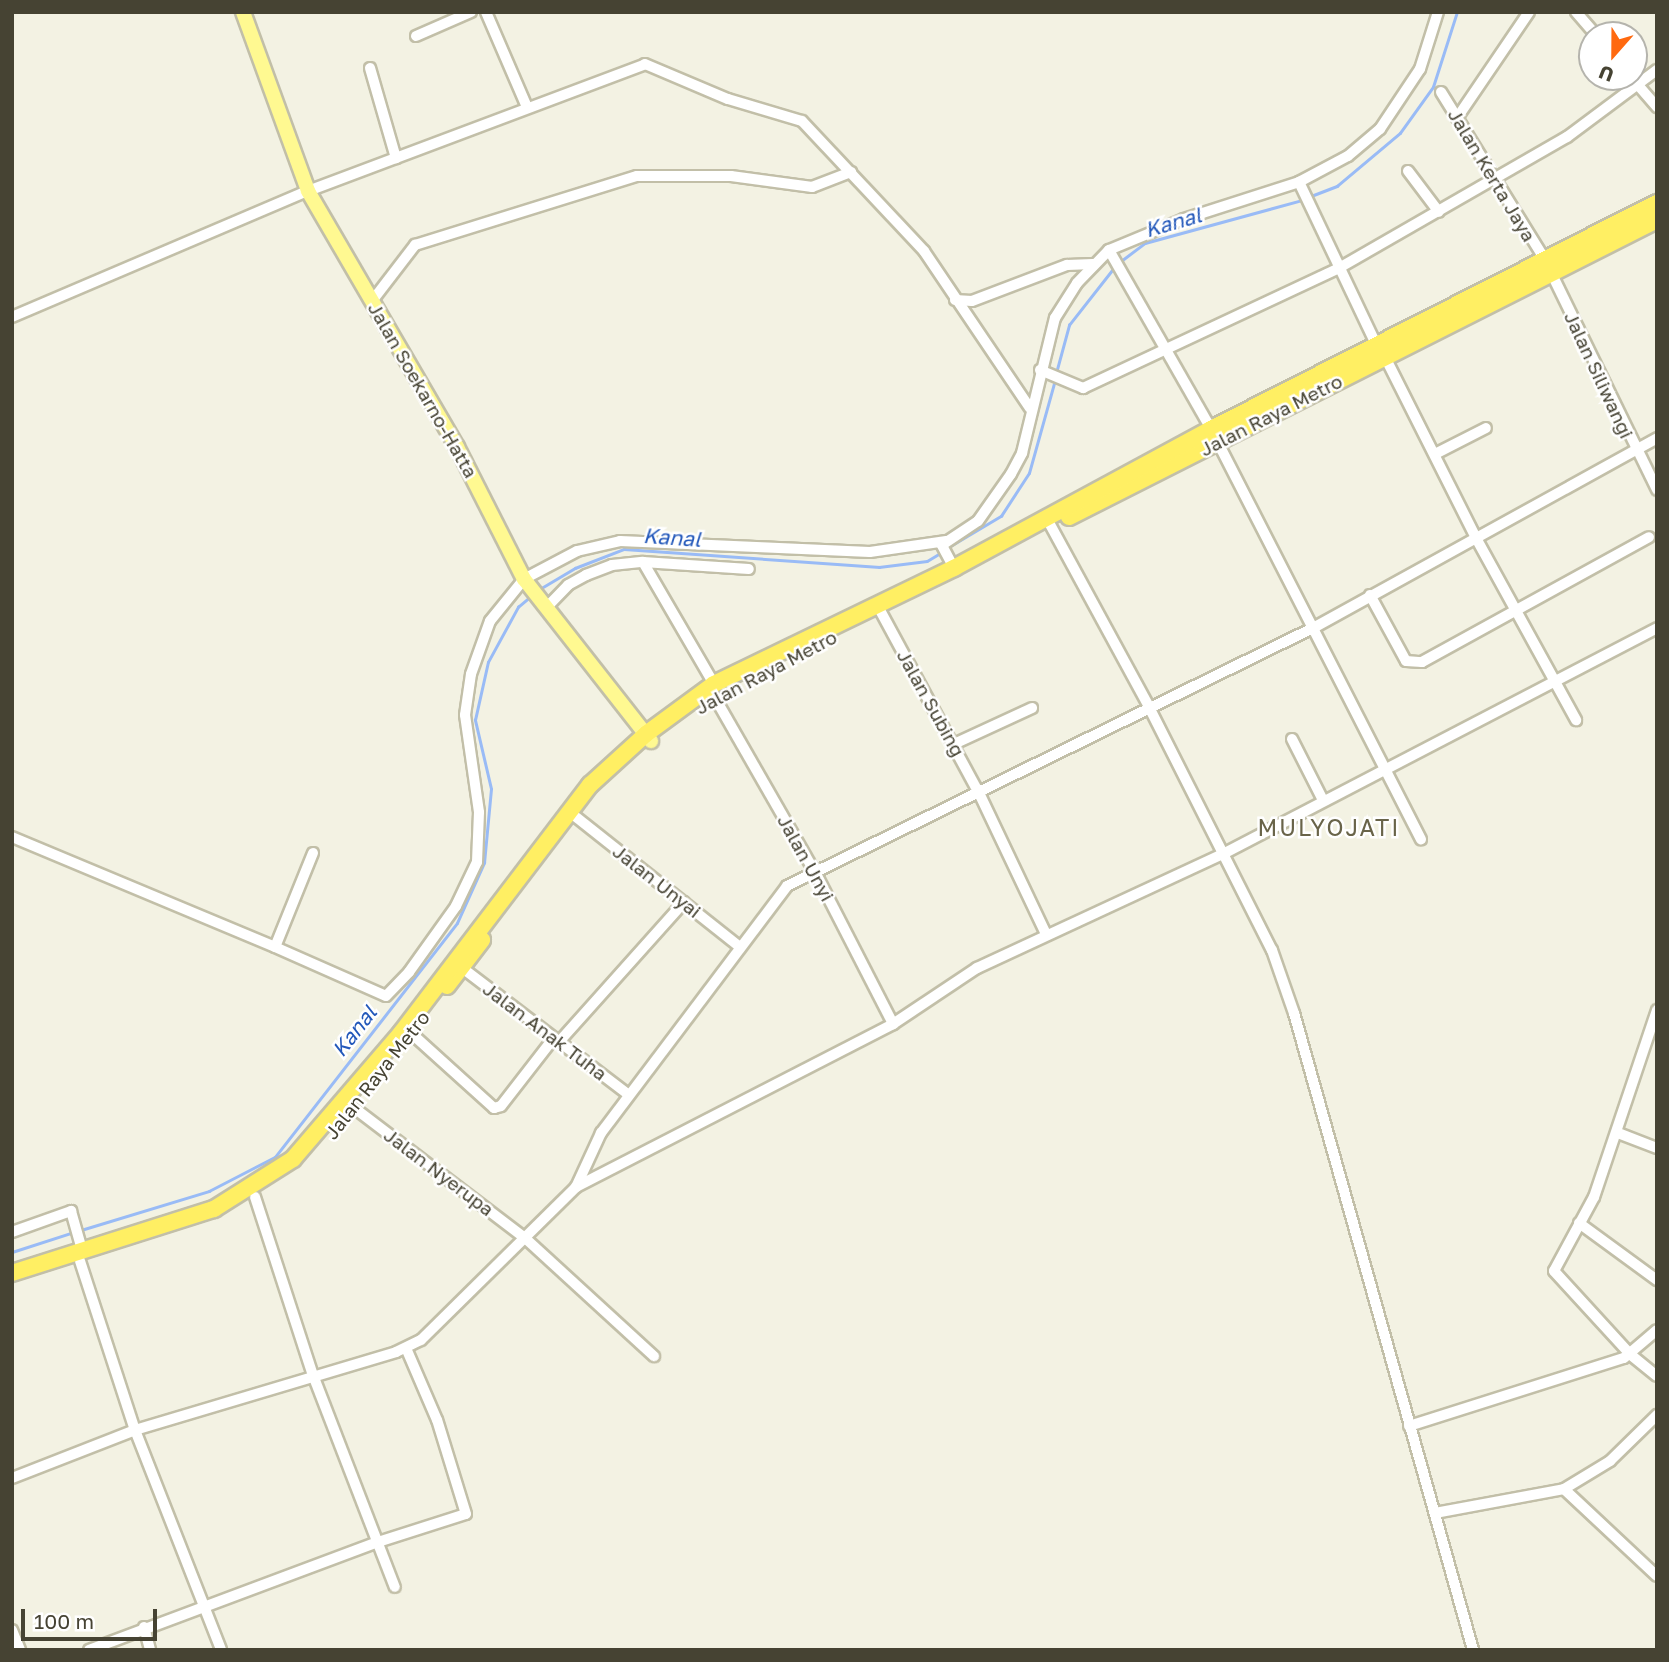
<!DOCTYPE html>
<html>
<head>
<meta charset="utf-8">
<style>
  body { margin:0 }
  #map { position:relative; width:1669px; height:1662px; overflow:hidden; background:#f3f2e3; font-family:"Golos Text",sans-serif }
  div>[style] { position:absolute }
  .stream>* { height:2.5px; margin:-1.25px; padding:0 1.25px; transform-origin:1.25px; border-radius:1.25px; background:#99bbf6 }
  .roads { filter:drop-shadow(2px 0 #c2bfa8) drop-shadow(-2px 0 #c2bfa8) drop-shadow(0 2px #c2bfa8) drop-shadow(0 -2px #c2bfa8) }
  .minor>* { height:10px; margin:-5px; padding:0 5px; transform-origin:5px; border-radius:5px; background:#fff }
  .major>* { height:14px; margin:-7px; padding:0 7px; transform-origin:7px; border-radius:7px; background:#fff991 }
  .highway>* { height:16px; margin:-8px; padding:0 8px; transform-origin:8px; border-radius:8px; background:#ffef63 }
  span { translate:-50% -50%; white-space:nowrap; text-align:center; line-height:1.15; -webkit-text-stroke:5px #fff; paint-order:stroke }
  .street-label { font-size:19px; color:#464333 }
  .water-label { font-size:21px; color:#2358ba; font-style:italic }
  .quarter-label { font-size:23px; color:#696449; letter-spacing:2px }
  .frame { position:absolute; inset:0; border:14px solid #464333; pointer-events:none }
  .north { position:absolute; left:1578px; top:21px; width:70px; height:70px; box-sizing:border-box; background:#fff; border:2px solid #b5b4ad; border-radius:50%; rotate:201deg; font-size:19px; font-weight:700; line-height:28px; text-align:center; color:#464333 }
  .north::after { content:''; display:block; margin:auto; width:24px; height:32px; background:#ff690f; clip-path:polygon(50% 0,100% 100%,50% 72%,0 100%) }
  .scale { position:absolute; left:21px; top:1609px; width:136px; height:32px; box-sizing:border-box; border:4px solid #464333; border-top:0; padding-left:9px; font-size:21px; line-height:24px; white-space:nowrap; color:#464333; -webkit-text-stroke:5px #fff; paint-order:stroke }
</style>
</head>
<body>
<div id="map">
  <div class="stream">
    <div style="left:1311px;top:196px;width:28px;rotate:-21deg"></div>
    <div style="left:1337px;top:186px;width:82px;rotate:-40.1deg"></div>
    <div style="left:1400px;top:133px;width:57px;rotate:-54.3deg"></div>
    <div style="left:1433px;top:87px;width:79px;rotate:-72.3deg"></div>
    <div style="left:1121px;top:261px;width:30px;rotate:-37deg"></div>
    <div style="left:1145px;top:243px;width:163px;rotate:-15.3deg"></div>
    <div style="left:1056px;top:373px;width:50px;rotate:-74.8deg"></div>
    <div style="left:1069px;top:325px;width:76px;rotate:-51.9deg"></div>
    <div style="left:947px;top:548px;width:63px;rotate:-30.7deg"></div>
    <div style="left:1001px;top:516px;width:51px;rotate:-56.9deg"></div>
    <div style="left:1029px;top:473px;width:97px;rotate:-74.4deg"></div>
    <div style="left:538px;top:590px;width:43px;rotate:-30.7deg"></div>
    <div style="left:575px;top:568px;width:53px;rotate:-21.2deg"></div>
    <div style="left:624px;top:549px;width:256px;rotate:4deg"></div>
    <div style="left:879px;top:567px;width:48px;rotate:-7.1deg"></div>
    <div style="left:927px;top:561px;width:17px;rotate:-31deg"></div>
    <div style="left:81px;top:1230px;width:134px;rotate:-16.9deg"></div>
    <div style="left:209px;top:1191px;width:74px;rotate:-27.3deg"></div>
    <div style="left:275px;top:1157px;width:296px;rotate:-52.1deg"></div>
    <div style="left:457px;top:923px;width:66px;rotate:-65.8deg"></div>
    <div style="left:484px;top:863px;width:74px;rotate:-84.6deg"></div>
    <div style="left:491px;top:789px;width:71px;rotate:-103.1deg"></div>
    <div style="left:475px;top:720px;width:59px;rotate:-77.4deg"></div>
    <div style="left:488px;top:662px;width:63px;rotate:-61.4deg"></div>
    <div style="left:518px;top:607px;width:17px;rotate:-40deg"></div>
    <div style="left:12px;top:1252px;width:65px;rotate:-17.9deg"></div>
  </div>
  <div class="roads">
    <div class="minor">
      <div style="left:486px;top:12px;width:103px;rotate:66.7deg"></div>
      <div style="left:1576px;top:12px;width:30px;rotate:49deg"></div>
      <div style="left:416px;top:36px;width:60px;rotate:-23.6deg"></div>
      <div style="left:370px;top:68px;width:94px;rotate:73.9deg"></div>
      <div style="left:1631px;top:77px;width:40px;rotate:49deg"></div>
      <div style="left:1441px;top:92px;width:195px;rotate:58.2deg"></div>
      <div style="left:1544px;top:258px;width:258px;rotate:64deg"></div>
      <div style="left:1457px;top:118px;width:128px;rotate:-55.8deg"></div>
      <div style="left:1408px;top:171px;width:51px;rotate:52.9deg"></div>
      <div style="left:1299px;top:182px;width:55px;rotate:-28deg"></div>
      <div style="left:1348px;top:156px;width:42px;rotate:-40.2deg"></div>
      <div style="left:1380px;top:129px;width:72px;rotate:-56.3deg"></div>
      <div style="left:1420px;top:69px;width:60px;rotate:-72.5deg"></div>
      <div style="left:1109px;top:250px;width:206px;rotate:60.3deg"></div>
      <div style="left:1211px;top:429px;width:461px;rotate:62.9deg"></div>
      <div style="left:955px;top:300px;width:17px;rotate:3deg"></div>
      <div style="left:972px;top:301px;width:102px;rotate:-20.8deg"></div>
      <div style="left:1067px;top:265px;width:26px;rotate:-2deg"></div>
      <div style="left:372px;top:301px;width:71px;rotate:-52.5deg"></div>
      <div style="left:415px;top:245px;width:232px;rotate:-17.3deg"></div>
      <div style="left:637px;top:176px;width:94px"></div>
      <div style="left:731px;top:176px;width:82px;rotate:7.7deg"></div>
      <div style="left:812px;top:187px;width:42px;rotate:-21deg"></div>
      <div style="left:12px;top:317px;width:322px;rotate:-23.1deg"></div>
      <div style="left:308px;top:191px;width:360px;rotate:-20.6deg"></div>
      <div style="left:645px;top:64px;width:90px;rotate:22.9deg"></div>
      <div style="left:728px;top:99px;width:77px;rotate:16.6deg"></div>
      <div style="left:802px;top:121px;width:178px;rotate:46.8deg"></div>
      <div style="left:924px;top:251px;width:189px;rotate:56deg"></div>
      <div style="left:1385px;top:357px;width:203px;rotate:63.3deg"></div>
      <div style="left:1476px;top:538px;width:208px;rotate:61.2deg"></div>
      <div style="left:1040px;top:370px;width:47px;rotate:22.7deg"></div>
      <div style="left:1083px;top:388px;width:283px;rotate:-25.1deg"></div>
      <div style="left:1339px;top:268px;width:263px;rotate:-29.9deg"></div>
      <div style="left:1567px;top:137px;width:112px;rotate:-36.7deg"></div>
      <div style="left:1435px;top:454px;width:57px;rotate:-27deg"></div>
      <div style="left:1046px;top:517px;width:214px;rotate:61.5deg"></div>
      <div style="left:1148px;top:705px;width:275px;rotate:63.2deg"></div>
      <div style="left:1272px;top:950px;width:67px;rotate:70.8deg"></div>
      <div style="left:1294px;top:1013px;width:662px;rotate:74.3deg"></div>
      <div style="left:643px;top:562px;width:106px;rotate:3.8deg"></div>
      <div style="left:954px;top:568px;width:26px;rotate:-118deg"></div>
      <div style="left:942px;top:545px;width:43px;rotate:-33.7deg"></div>
      <div style="left:978px;top:521px;width:57px;rotate:-54.9deg"></div>
      <div style="left:1011px;top:474px;width:24px;rotate:-62deg"></div>
      <div style="left:1022px;top:453px;width:139px;rotate:-76.3deg"></div>
      <div style="left:1055px;top:318px;width:41px;rotate:-57.8deg"></div>
      <div style="left:1077px;top:283px;width:46px;rotate:-45.9deg"></div>
      <div style="left:1109px;top:250px;width:81px;rotate:-22.5deg"></div>
      <div style="left:1184px;top:219px;width:121px;rotate:-17.8deg"></div>
      <div style="left:1299px;top:182px;width:179px;rotate:64.6deg"></div>
      <div style="left:1370px;top:595px;width:75px;rotate:61.4deg"></div>
      <div style="left:1406px;top:661px;width:16px;rotate:4deg"></div>
      <div style="left:1422px;top:662px;width:259px;rotate:-28.8deg"></div>
      <div style="left:546px;top:608px;width:32px;rotate:-46deg"></div>
      <div style="left:568px;top:585px;width:21px;rotate:-29deg"></div>
      <div style="left:586px;top:575px;width:28px;rotate:-21deg"></div>
      <div style="left:612px;top:565px;width:31px;rotate:-6deg"></div>
      <div style="left:643px;top:562px;width:141px;rotate:59.8deg"></div>
      <div style="left:881px;top:612px;width:208px;rotate:61.6deg"></div>
      <div style="left:980px;top:795px;width:154px;rotate:64.6deg"></div>
      <div style="left:714px;top:696px;width:203px;rotate:60.2deg"></div>
      <div style="left:815px;top:872px;width:171px;rotate:62.8deg"></div>
      <div style="left:1292px;top:739px;width:68px;rotate:63.1deg"></div>
      <div style="left:954px;top:744px;width:86px;rotate:-24.8deg"></div>
      <div style="left:576px;top:817px;width:208px;rotate:38.4deg"></div>
      <div style="left:12px;top:837px;width:285px;rotate:22.7deg"></div>
      <div style="left:313px;top:853px;width:101px;rotate:112deg"></div>
      <div style="left:275px;top:947px;width:121px;rotate:23.8deg"></div>
      <div style="left:386px;top:996px;width:33px;rotate:-46deg"></div>
      <div style="left:409px;top:972px;width:81px;rotate:-54.5deg"></div>
      <div style="left:456px;top:906px;width:49px;rotate:-64.5deg"></div>
      <div style="left:477px;top:862px;width:50px;rotate:-87.7deg"></div>
      <div style="left:479px;top:812px;width:98px;rotate:-98.2deg"></div>
      <div style="left:465px;top:715px;width:41px;rotate:-81.7deg"></div>
      <div style="left:471px;top:674px;width:56px;rotate:-70.3deg"></div>
      <div style="left:490px;top:621px;width:54px;rotate:-51deg"></div>
      <div style="left:524px;top:579px;width:60px;rotate:-27.8deg"></div>
      <div style="left:577px;top:551px;width:44px;rotate:-13.1deg"></div>
      <div style="left:620px;top:541px;width:250px;rotate:2.5deg"></div>
      <div style="left:870px;top:552px;width:77px;rotate:-8.2deg"></div>
      <div style="left:461px;top:967px;width:211px;rotate:37.3deg"></div>
      <div style="left:1657px;top:1010px;width:197px;rotate:108.6deg"></div>
      <div style="left:1594px;top:1197px;width:84px;rotate:118.4deg"></div>
      <div style="left:1554px;top:1271px;width:114px;rotate:47.5deg"></div>
      <div style="left:1631px;top:1355px;width:33px;rotate:39deg"></div>
      <div style="left:411px;top:1033px;width:112px;rotate:42.1deg"></div>
      <div style="left:494px;top:1108px;width:7px;rotate:-16deg"></div>
      <div style="left:501px;top:1106px;width:85px;rotate:-52.2deg"></div>
      <div style="left:558px;top:1043px;width:189px;rotate:-48.2deg"></div>
      <div style="left:353px;top:1107px;width:216px;rotate:37.3deg"></div>
      <div style="left:525px;top:1238px;width:175px;rotate:42.5deg"></div>
      <div style="left:1618px;top:1133px;width:42px;rotate:21deg"></div>
      <div style="left:576px;top:1187px;width:356px;rotate:-27.2deg"></div>
      <div style="left:893px;top:1024px;width:101px;rotate:-33.7deg"></div>
      <div style="left:977px;top:968px;width:273px;rotate:-24.9deg"></div>
      <div style="left:1225px;top:853px;width:487px;rotate:-27.5deg"></div>
      <div style="left:255px;top:1197px;width:187px;rotate:72deg"></div>
      <div style="left:313px;top:1375px;width:227px;rotate:68.9deg"></div>
      <div style="left:1579px;top:1223px;width:97px;rotate:36.2deg"></div>
      <div style="left:12px;top:1232px;width:63px;rotate:-19.6deg"></div>
      <div style="left:71px;top:1211px;width:41px;rotate:74.2deg"></div>
      <div style="left:80px;top:1261px;width:178px;rotate:72deg"></div>
      <div style="left:135px;top:1430px;width:236px;rotate:68.6deg"></div>
      <div style="left:1409px;top:1426px;width:225px;rotate:-17.6deg"></div>
      <div style="left:1624px;top:1358px;width:43px;rotate:-40.3deg"></div>
      <div style="left:12px;top:1478px;width:132px;rotate:-21.3deg"></div>
      <div style="left:135px;top:1430px;width:272px;rotate:-16.6deg"></div>
      <div style="left:396px;top:1352px;width:28px;rotate:-26deg"></div>
      <div style="left:421px;top:1340px;width:218px;rotate:-44.6deg"></div>
      <div style="left:576px;top:1187px;width:60px;rotate:-65.2deg"></div>
      <div style="left:601px;top:1133px;width:309px;rotate:-53deg"></div>
      <div style="left:787px;top:886px;width:588px;rotate:-26.13deg"></div>
      <div style="left:1315px;top:627px;width:391px;rotate:-28.9deg"></div>
      <div style="left:1564px;top:1489px;width:127px;rotate:43.1deg"></div>
      <div style="left:1435px;top:1513px;width:131px;rotate:-10.5deg"></div>
      <div style="left:1564px;top:1489px;width:54px;rotate:-31.3deg"></div>
      <div style="left:1610px;top:1461px;width:66px;rotate:-44.4deg"></div>
      <div style="left:144px;top:1627px;width:24px;rotate:75deg"></div>
      <div style="left:12px;top:1630px;width:22px;rotate:68deg"></div>
      <div style="left:89px;top:1650px;width:309px;rotate:-20.5deg"></div>
      <div style="left:378px;top:1542px;width:92px;rotate:-17.7deg"></div>
      <div style="left:466px;top:1514px;width:98px;rotate:-107.1deg"></div>
      <div style="left:437px;top:1420px;width:78px;rotate:-113.3deg"></div>
    </div>
    <div class="major">
      <div style="left:243px;top:12px;width:190px;rotate:70deg"></div>
      <div style="left:308px;top:191px;width:296px;rotate:59.8deg"></div>
      <div style="left:457px;top:447px;width:148px;rotate:63.1deg"></div>
      <div style="left:524px;top:579px;width:206px;rotate:51.9deg"></div>
    </div>
    <div class="highway">
      <div style="left:1069px;top:517px;width:659px;rotate:-26.8deg"></div>
      <div style="left:447px;top:986px;width:58px;rotate:-52.7deg"></div>
      <div style="left:12px;top:1273px;width:212px;rotate:-17.6deg"></div>
      <div style="left:214px;top:1209px;width:93px;rotate:-32.3deg"></div>
      <div style="left:293px;top:1159px;width:166px;rotate:-49.4deg"></div>
      <div style="left:401px;top:1033px;width:312px;rotate:-52.7deg"></div>
      <div style="left:590px;top:785px;width:76px;rotate:-42.3deg"></div>
      <div style="left:646px;top:734px;width:84px;rotate:-36.3deg"></div>
      <div style="left:714px;top:684px;width:267px;rotate:-25.8deg"></div>
      <div style="left:954px;top:568px;width:292px;rotate:-28.4deg"></div>
      <div style="left:1211px;top:429px;width:500px;rotate:-26.9deg"></div>
    </div>
  </div>
  <div class="street-label">
    <span style="left:1492px;top:175px;rotate:59deg">Jalan Kerta Jaya</span>
    <span style="left:1599px;top:375px;rotate:65deg">Jalan Siliwangi</span>
    <span style="left:423px;top:390px;rotate:60deg">Jalan Soekarno-Hatta</span>
    <span style="left:1271px;top:415px;rotate:-27deg">Jalan Raya Metro</span>
    <span style="left:766px;top:672px;rotate:-28deg">Jalan Raya Metro</span>
    <span style="left:931px;top:703px;rotate:61deg">Jalan Subing</span>
    <span style="left:806px;top:858px;rotate:61deg">Jalan Unyi</span>
    <span style="left:657px;top:881px;rotate:38deg">Jalan Unyai</span>
    <span style="left:545px;top:1031px;rotate:37deg">Jalan Anak Tuha</span>
    <span style="left:377px;top:1075px;rotate:-52deg">Jalan Raya Metro</span>
    <span style="left:439px;top:1172px;rotate:37deg">Jalan Nyerupa</span>
  </div>
  <div class="water-label">
    <span style="left:1173px;top:222px;rotate:-16deg">Kanal</span>
    <span style="left:672px;top:537px;rotate:4deg">Kanal</span>
    <span style="left:354px;top:1031px;rotate:-52deg">Kanal</span>
  </div>
  <div class="quarter-label">
    <span style="left:1329px;top:827px">MULYOJATI</span>
  </div>
  <div class="frame"></div>
  <div class="north">U</div>
  <div class="scale">100 m</div>
</div>
</body>
</html>
